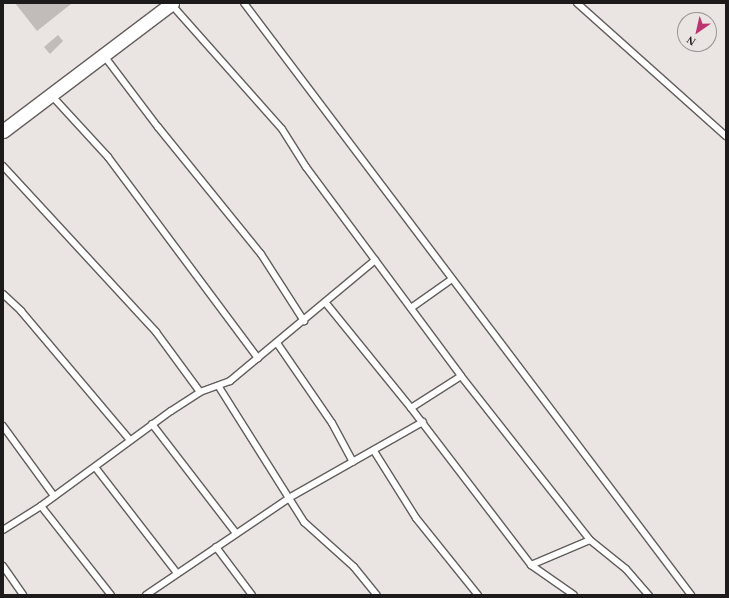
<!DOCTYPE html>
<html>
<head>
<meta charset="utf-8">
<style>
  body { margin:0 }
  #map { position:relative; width:729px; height:598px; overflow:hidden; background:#eae5e3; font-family:"Times New Roman",serif }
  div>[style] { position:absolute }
  .building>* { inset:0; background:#c1bcba }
  .roads { filter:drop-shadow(1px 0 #625e5c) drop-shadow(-1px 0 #625e5c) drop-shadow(0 1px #625e5c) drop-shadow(0 -1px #625e5c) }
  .service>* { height:6px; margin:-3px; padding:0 3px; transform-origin:3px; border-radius:3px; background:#fff }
  .minor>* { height:13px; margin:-6.5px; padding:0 6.5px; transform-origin:6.5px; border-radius:6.5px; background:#fff }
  span { translate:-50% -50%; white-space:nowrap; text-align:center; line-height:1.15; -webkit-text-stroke:3.5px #eae5e3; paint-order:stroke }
  .frame { position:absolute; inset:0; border:4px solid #1c1a1a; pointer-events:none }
  .north { position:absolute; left:677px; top:12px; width:40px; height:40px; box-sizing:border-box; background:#eae5e3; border:1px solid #989493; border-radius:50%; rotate:214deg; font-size:11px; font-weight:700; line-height:16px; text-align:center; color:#1c1a1a }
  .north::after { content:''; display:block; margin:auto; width:14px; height:18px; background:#bb3371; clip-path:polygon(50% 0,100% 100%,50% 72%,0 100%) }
</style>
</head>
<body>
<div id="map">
  <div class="building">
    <div style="clip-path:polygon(15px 3px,70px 3px,71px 4px,37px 31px)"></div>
    <div style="clip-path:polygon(58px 35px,63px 41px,50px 54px,44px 47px)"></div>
  </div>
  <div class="roads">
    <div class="service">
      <div style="left:244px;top:3px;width:742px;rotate:52.94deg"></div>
      <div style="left:577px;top:3px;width:200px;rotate:41.8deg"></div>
      <div style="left:171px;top:4px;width:167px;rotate:48.4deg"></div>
      <div style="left:282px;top:129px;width:45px;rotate:57.7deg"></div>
      <div style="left:306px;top:167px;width:260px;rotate:53.4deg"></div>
      <div style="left:461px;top:376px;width:209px;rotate:51.8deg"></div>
      <div style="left:590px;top:540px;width:46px;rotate:38.9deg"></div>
      <div style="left:626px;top:569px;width:35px;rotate:49deg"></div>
      <div style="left:105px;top:57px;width:88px;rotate:52.9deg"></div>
      <div style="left:158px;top:127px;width:164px;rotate:51deg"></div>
      <div style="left:261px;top:254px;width:80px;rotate:57.3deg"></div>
      <div style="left:52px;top:96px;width:83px;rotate:47.4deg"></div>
      <div style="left:108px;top:157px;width:251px;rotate:53.3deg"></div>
      <div style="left:3px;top:166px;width:226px;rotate:47.3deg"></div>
      <div style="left:156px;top:332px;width:74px;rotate:53.7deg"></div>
      <div style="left:3px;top:294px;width:25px;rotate:43deg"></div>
      <div style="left:21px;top:311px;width:169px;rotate:49.8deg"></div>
      <div style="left:325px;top:302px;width:136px;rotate:50.9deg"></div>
      <div style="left:411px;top:408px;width:198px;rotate:52.6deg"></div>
      <div style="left:531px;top:565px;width:52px;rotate:34.9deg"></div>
      <div style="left:411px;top:308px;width:50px;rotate:-35.3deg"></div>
      <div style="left:277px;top:343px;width:97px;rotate:55.5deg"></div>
      <div style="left:332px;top:423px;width:44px;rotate:61.7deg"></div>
      <div style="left:219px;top:387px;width:160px;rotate:57.8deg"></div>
      <div style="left:304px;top:522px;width:67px;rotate:42deg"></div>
      <div style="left:354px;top:567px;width:36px;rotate:51deg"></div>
      <div style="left:411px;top:408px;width:59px;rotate:-32.6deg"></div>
      <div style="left:152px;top:424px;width:138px;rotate:52.4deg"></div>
      <div style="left:3px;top:426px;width:87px;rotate:53.9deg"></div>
      <div style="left:374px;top:451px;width:79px;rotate:57.9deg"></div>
      <div style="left:416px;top:518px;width:99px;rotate:51.2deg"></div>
      <div style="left:95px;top:467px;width:134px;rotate:52.3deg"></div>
      <div style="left:41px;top:506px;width:113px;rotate:51.8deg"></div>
      <div style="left:3px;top:530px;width:45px;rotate:-32.3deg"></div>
      <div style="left:41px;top:506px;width:161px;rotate:-36.2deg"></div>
      <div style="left:171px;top:411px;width:35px;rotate:-33deg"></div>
      <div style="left:200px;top:392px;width:32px;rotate:-20deg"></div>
      <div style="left:230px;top:381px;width:189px;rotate:-39.8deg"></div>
      <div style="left:216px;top:547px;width:60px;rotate:53.1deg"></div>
      <div style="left:531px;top:565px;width:64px;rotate:-23deg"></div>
      <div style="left:3px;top:566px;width:35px;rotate:55deg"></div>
      <div style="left:146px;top:595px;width:173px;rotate:-34.1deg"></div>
      <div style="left:289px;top:498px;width:154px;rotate:-29.6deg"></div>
    </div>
    <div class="minor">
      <div style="left:3px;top:131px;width:212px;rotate:-37.1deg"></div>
    </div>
  </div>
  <div class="frame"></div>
  <div class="north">N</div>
</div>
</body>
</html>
